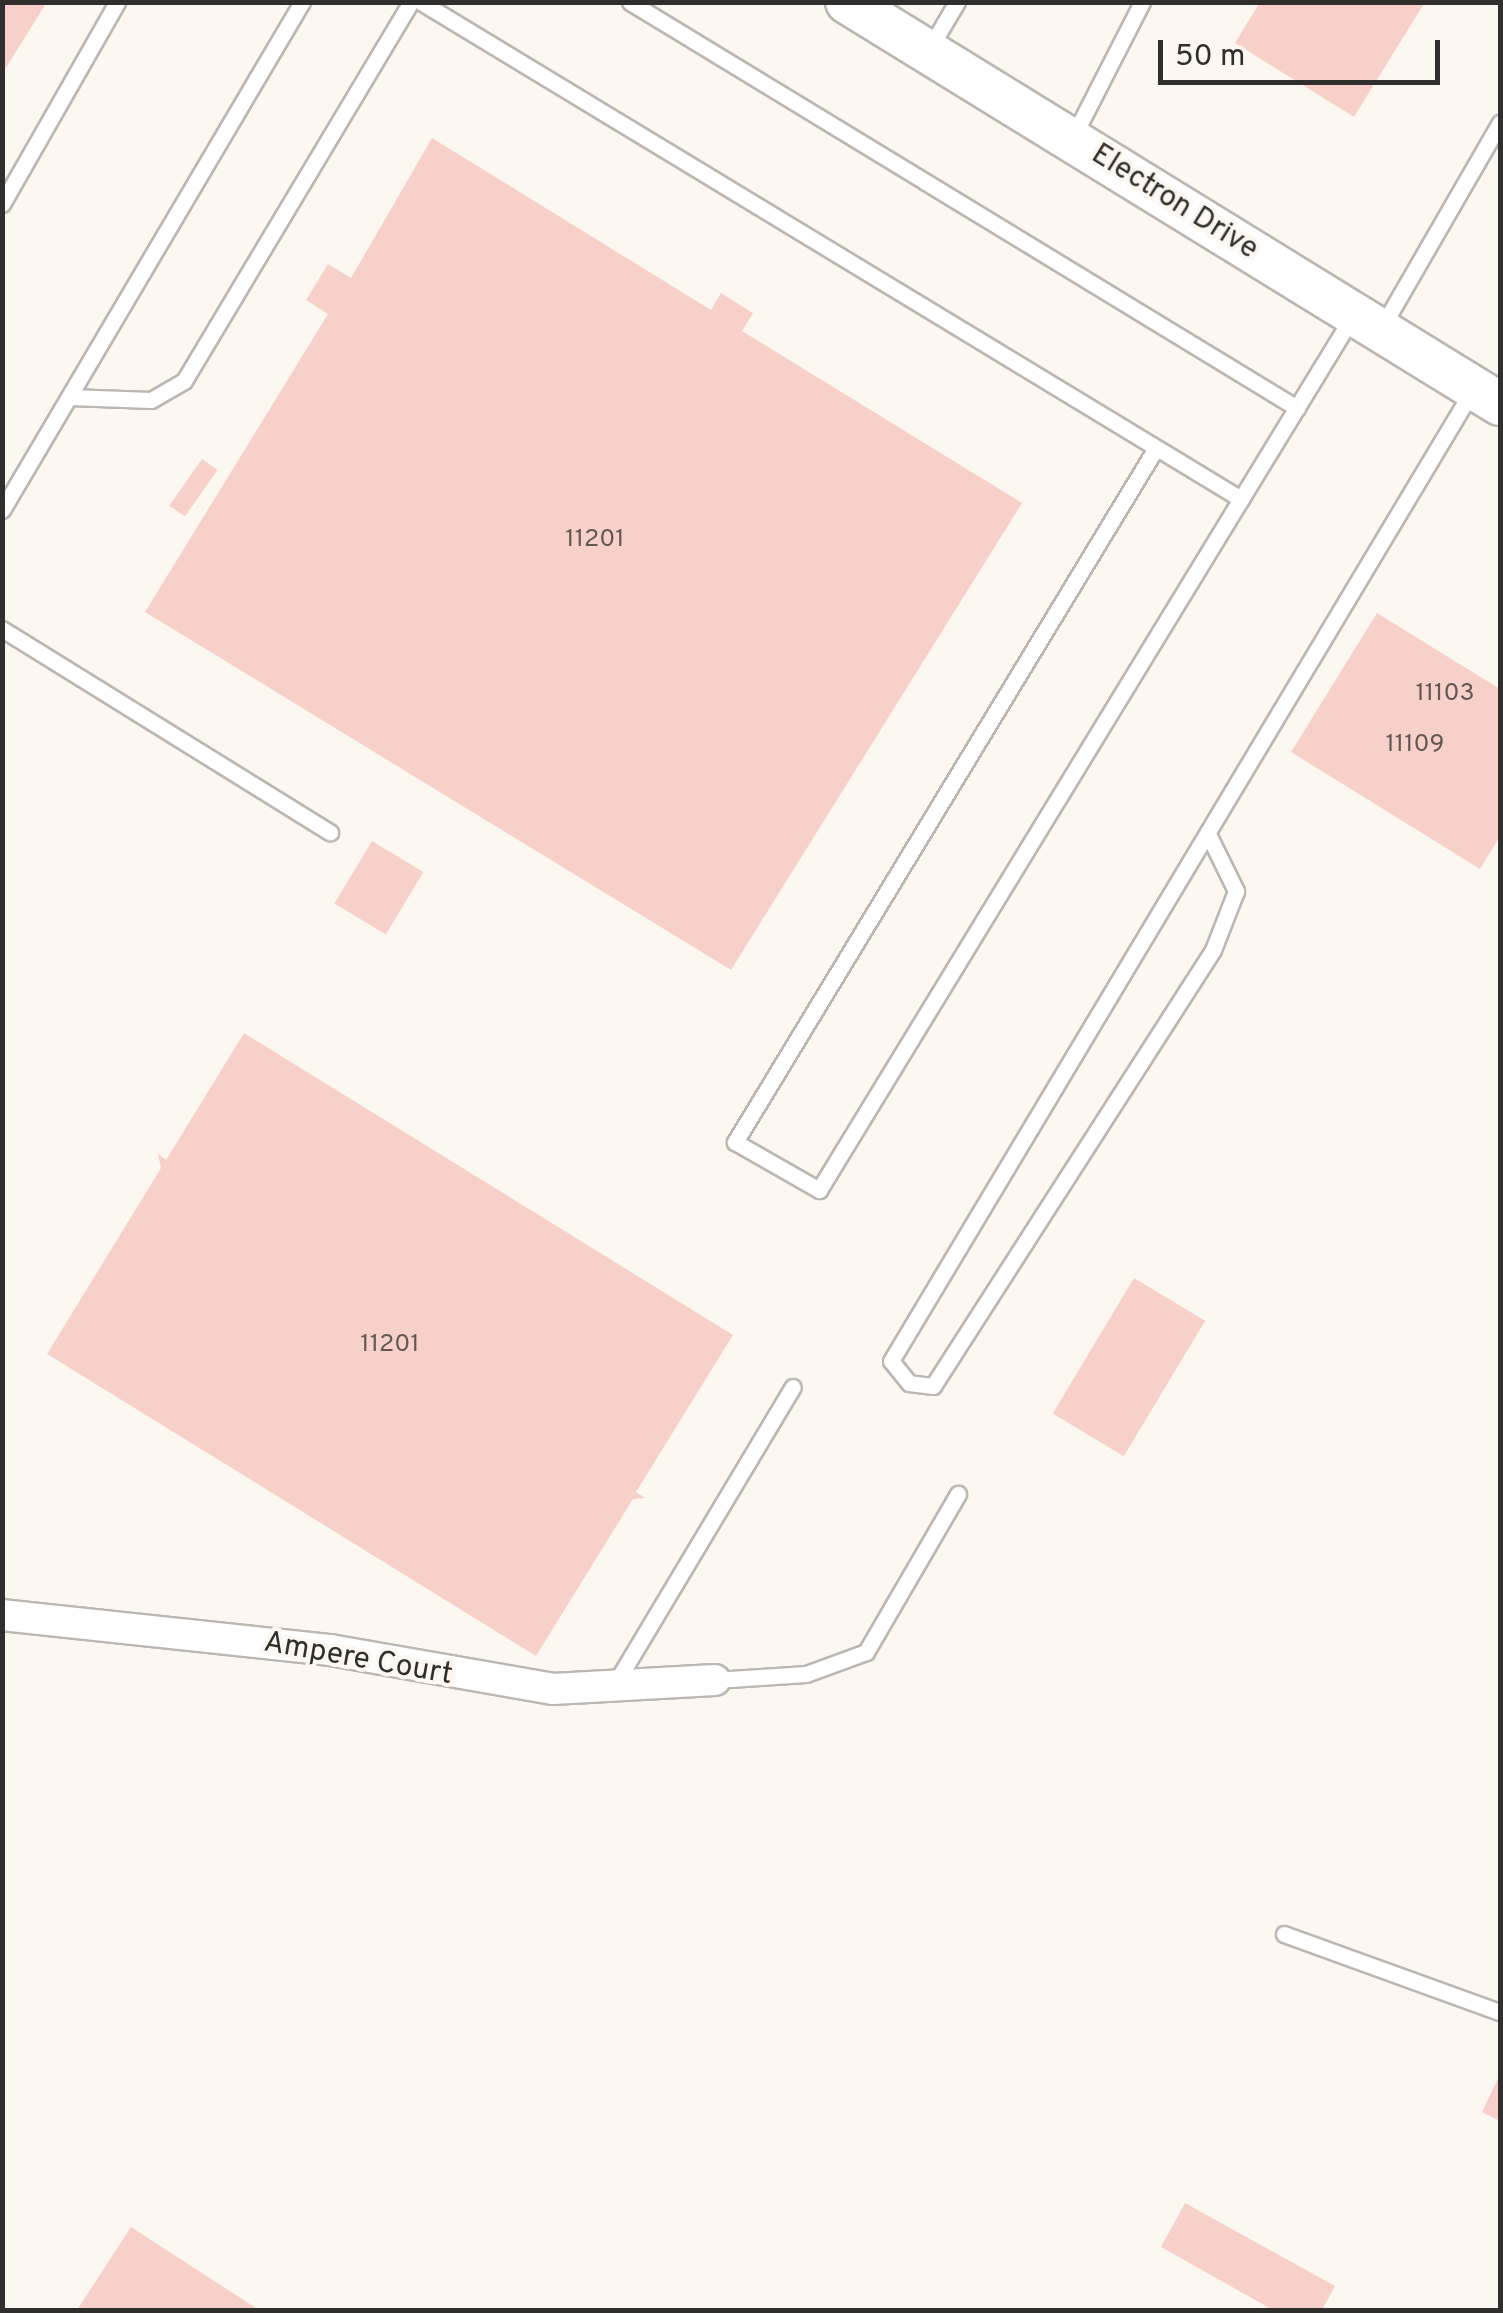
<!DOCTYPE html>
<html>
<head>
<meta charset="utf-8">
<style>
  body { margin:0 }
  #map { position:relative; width:1503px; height:2313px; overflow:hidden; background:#fdf7f2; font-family:Overpass,sans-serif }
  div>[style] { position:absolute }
  .building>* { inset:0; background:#f7d1c9; transform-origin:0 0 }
  .roads { filter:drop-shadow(2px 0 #bcb7b3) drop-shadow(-2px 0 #bcb7b3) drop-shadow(0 2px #bcb7b3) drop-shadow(0 -2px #bcb7b3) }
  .lane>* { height:15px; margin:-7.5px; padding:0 7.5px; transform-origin:7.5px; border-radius:7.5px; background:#fff }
  .street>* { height:30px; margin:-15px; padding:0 15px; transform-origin:15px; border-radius:15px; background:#fff }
  .secondary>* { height:42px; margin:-21px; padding:0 21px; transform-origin:21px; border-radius:21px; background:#fff }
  span { translate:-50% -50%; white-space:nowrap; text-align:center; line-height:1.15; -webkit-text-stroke:8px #fdf7f2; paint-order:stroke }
  .number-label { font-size:25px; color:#625855 }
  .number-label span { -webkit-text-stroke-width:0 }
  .street-label { font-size:30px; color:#312f2e }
  .frame { position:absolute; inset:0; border:5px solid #312f2e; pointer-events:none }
  .scale { position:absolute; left:1158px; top:40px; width:282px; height:45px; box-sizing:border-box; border:5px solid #312f2e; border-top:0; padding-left:12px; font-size:30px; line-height:35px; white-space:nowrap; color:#312f2e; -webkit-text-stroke:8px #fdf7f2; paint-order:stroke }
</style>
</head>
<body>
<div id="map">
  <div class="building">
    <div style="clip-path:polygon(2px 2px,47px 2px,2px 74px)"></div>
    <div style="clip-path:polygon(1260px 2px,1425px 2px,1354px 117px,1235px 43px)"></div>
    <div style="clip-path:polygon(432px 138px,711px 310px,721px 293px,753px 313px,742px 331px,1022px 503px,731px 970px,145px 612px,328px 314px,306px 300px,328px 264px,351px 278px)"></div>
    <div style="left:202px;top:459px;width:19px;height:57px;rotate:35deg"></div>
    <div style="clip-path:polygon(1377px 613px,1500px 689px,1500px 836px,1480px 869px,1291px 752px)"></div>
    <div style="left:372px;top:841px;width:60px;height:73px;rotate:31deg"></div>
    <div style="clip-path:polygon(244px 1033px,733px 1335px,636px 1492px,645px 1498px,633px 1499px,536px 1656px,47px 1354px,161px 1168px,158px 1154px,166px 1160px)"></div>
    <div style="left:1134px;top:1278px;width:83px;height:158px;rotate:31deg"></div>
    <div style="clip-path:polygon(1500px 2074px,1500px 2121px,1482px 2112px)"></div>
    <div style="clip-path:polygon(1185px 2203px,1335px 2286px,1322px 2310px,1273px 2310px,1161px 2247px)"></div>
    <div style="clip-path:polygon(131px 2227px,259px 2310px,77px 2310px)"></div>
  </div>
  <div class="roads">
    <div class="lane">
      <div style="left:421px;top:2px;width:959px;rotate:31.22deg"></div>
      <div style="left:630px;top:2px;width:781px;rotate:31.33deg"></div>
      <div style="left:928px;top:51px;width:57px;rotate:-59.4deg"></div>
      <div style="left:1073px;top:137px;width:152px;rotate:-62.9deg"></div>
      <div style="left:2px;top:204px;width:232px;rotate:-60.3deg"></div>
      <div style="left:1382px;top:327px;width:236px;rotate:-60deg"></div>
      <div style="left:69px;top:397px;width:82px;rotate:2.1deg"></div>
      <div style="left:151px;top:400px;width:38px;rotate:-30deg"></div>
      <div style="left:184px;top:381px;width:442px;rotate:-59.1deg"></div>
      <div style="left:1156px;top:448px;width:812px;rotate:121.24deg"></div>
      <div style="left:735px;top:1142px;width:97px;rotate:29.7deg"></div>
      <div style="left:819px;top:1190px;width:1023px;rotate:-58.59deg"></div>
      <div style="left:2px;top:510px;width:590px;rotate:-59.44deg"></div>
      <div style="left:2px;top:629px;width:386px;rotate:31.8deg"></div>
      <div style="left:1208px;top:834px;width:64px;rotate:63.8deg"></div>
      <div style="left:1236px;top:891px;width:63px;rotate:111.3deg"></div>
      <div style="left:1213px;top:950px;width:518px;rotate:122.71deg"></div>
      <div style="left:933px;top:1386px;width:24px;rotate:-173deg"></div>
      <div style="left:909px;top:1383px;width:28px;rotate:-129deg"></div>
      <div style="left:891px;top:1361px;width:1131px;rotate:-59.08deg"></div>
      <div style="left:715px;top:1680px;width:91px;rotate:-3.8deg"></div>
      <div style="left:806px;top:1674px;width:64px;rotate:-20.1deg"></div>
      <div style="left:866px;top:1652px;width:183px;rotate:-59.8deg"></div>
      <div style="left:615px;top:1684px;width:346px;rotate:-59.1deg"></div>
      <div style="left:1284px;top:1934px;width:230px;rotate:19.9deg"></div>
    </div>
    <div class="street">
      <div style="left:2px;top:1615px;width:330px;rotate:6.1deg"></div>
      <div style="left:330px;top:1650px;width:226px;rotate:9.9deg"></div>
      <div style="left:553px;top:1689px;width:162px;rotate:-3.2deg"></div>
    </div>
    <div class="secondary">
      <div style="left:847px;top:2px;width:767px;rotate:31.62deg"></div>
    </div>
  </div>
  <div class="number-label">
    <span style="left:595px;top:540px">11201</span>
    <span style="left:1445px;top:694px">11103</span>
    <span style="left:1415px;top:745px">11109</span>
    <span style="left:390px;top:1345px">11201</span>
  </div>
  <div class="street-label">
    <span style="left:1174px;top:203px;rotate:32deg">Electron Drive</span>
    <span style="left:358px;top:1660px;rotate:10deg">Ampere Court</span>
  </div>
  <div class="frame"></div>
  <div class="scale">50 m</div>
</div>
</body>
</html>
